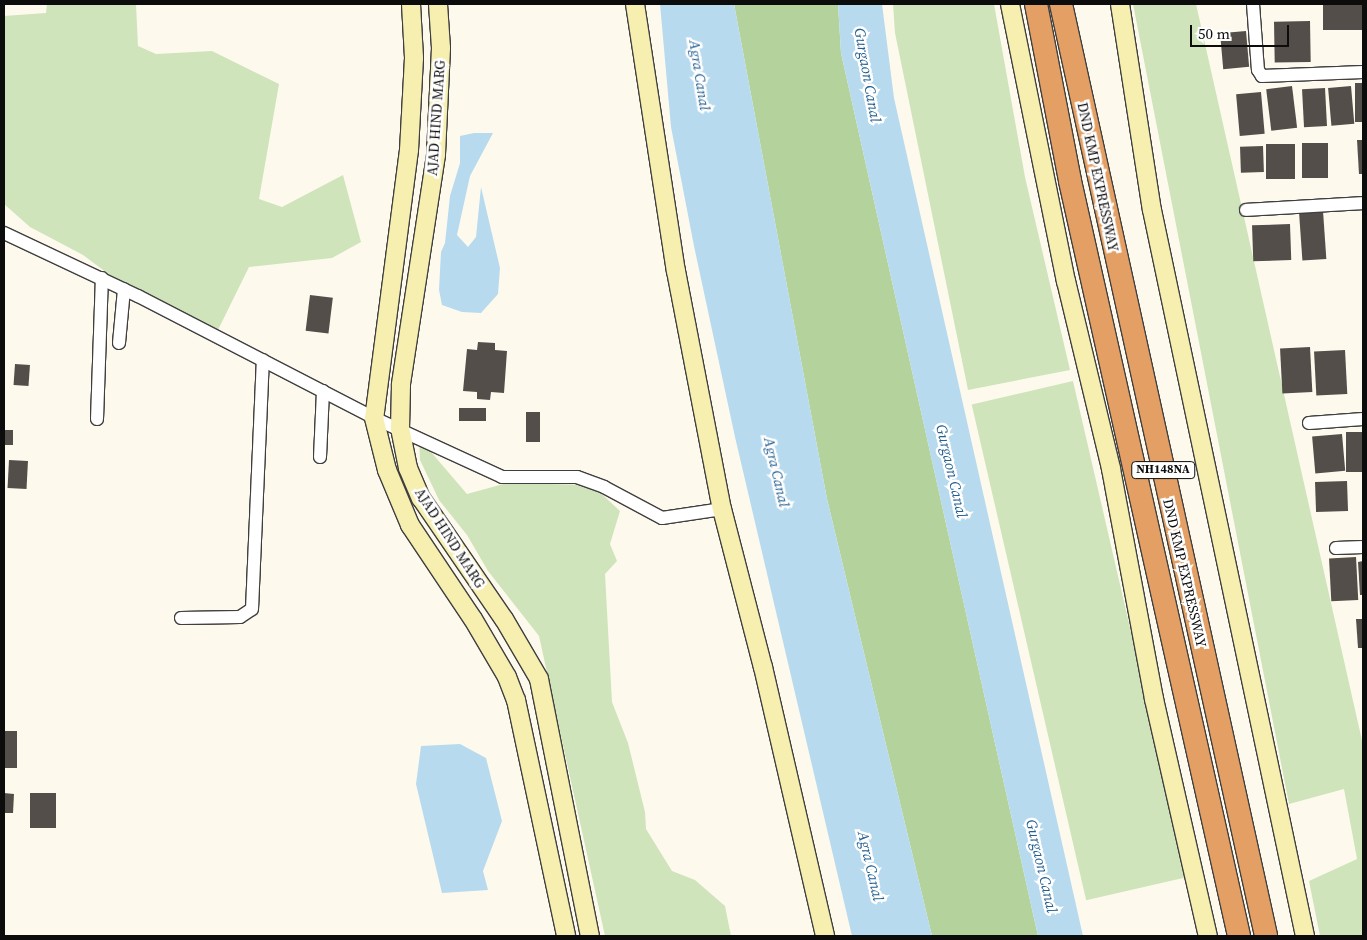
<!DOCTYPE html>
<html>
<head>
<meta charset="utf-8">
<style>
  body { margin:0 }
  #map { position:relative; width:1367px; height:940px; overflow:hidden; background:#fdfaed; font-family:"Source Serif 4",serif }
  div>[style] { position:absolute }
  .green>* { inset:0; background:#cfe4bb; transform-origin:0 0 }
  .forest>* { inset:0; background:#b4d39c }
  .water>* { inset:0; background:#b7daef }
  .building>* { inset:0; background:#534e4a; transform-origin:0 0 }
  .roads { filter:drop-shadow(1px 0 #3f3f3f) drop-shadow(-1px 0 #3f3f3f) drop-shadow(0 1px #3f3f3f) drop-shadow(0 -1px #3f3f3f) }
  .street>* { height:12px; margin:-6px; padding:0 6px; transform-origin:6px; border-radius:6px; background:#fff }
  .secondary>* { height:18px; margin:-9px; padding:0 9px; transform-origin:9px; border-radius:9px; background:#f6efaf }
  .highway>* { height:22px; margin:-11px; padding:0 11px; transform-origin:11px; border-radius:11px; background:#e4a064 }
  span { translate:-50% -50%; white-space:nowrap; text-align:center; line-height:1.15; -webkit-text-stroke:5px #fff; paint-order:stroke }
  .shield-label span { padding:1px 4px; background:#fff; border:1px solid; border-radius:4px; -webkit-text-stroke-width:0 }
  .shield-label { font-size:12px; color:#0c0c0c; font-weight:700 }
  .street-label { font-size:14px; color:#0c0c0c }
  .water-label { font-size:15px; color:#235f90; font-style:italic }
  .frame { position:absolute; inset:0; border:5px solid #0c0c0c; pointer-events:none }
  .scale { position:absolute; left:1190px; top:25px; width:99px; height:22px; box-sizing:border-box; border:2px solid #0c0c0c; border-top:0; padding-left:6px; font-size:15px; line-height:18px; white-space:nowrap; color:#0c0c0c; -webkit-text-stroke:4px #fff; paint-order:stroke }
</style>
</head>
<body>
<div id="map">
  <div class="green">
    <div style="clip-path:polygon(47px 4px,136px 4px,138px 46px,156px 54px,212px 51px,279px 84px,259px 199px,282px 207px,343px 175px,361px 242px,332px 258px,249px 267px,215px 336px,138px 296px,83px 255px,30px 227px,4px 204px,4px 16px,46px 13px)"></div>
    <div style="clip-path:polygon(893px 4px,994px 4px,1025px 177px,1070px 370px,968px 390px,895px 33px)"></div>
    <div style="clip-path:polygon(1133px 4px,1196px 4px,1363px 745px,1363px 936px,1320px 936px,1309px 881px,1357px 859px,1344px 789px,1289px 804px)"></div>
    <div style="left:1073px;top:381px;width:509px;height:104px;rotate:77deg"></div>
    <div style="clip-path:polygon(419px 438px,467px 494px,507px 483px,592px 485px,620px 511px,610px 544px,617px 561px,605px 574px,612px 702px,628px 743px,645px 812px,646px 829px,672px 871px,695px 880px,725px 906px,731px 936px,605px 936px,539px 636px,488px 571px,467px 535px,439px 500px,420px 460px)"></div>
  </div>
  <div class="forest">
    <div style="clip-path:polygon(734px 4px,838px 4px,841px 53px,1038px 936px,932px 936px,827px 499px)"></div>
  </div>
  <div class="water">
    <div style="clip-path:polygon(660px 4px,734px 4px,827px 499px,932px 936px,852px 936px,735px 437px,694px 246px,671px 127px)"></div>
    <div style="clip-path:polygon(838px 4px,882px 4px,894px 98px,1083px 936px,1038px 936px,841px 53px)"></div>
    <div style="clip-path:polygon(474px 133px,493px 133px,470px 176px,457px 235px,468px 247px,476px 237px,481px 187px,500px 268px,498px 294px,481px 313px,462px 312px,442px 305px,439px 290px,441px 252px,445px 243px,450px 196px,460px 163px,460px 136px)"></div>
    <div style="clip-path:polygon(460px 744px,486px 758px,502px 821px,483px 871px,488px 890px,442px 893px,416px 784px,421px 746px)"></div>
  </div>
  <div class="building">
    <div style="left:1323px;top:4px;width:40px;height:26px"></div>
    <div style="left:1310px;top:21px;width:41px;height:36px;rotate:89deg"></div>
    <div style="left:1246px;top:31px;width:36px;height:26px;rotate:85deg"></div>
    <div style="left:1355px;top:83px;width:8px;height:39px"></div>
    <div style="left:1292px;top:86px;width:42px;height:26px;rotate:83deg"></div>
    <div style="left:1351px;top:86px;width:38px;height:23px;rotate:85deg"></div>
    <div style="left:1325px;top:88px;width:38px;height:23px;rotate:87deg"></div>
    <div style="left:1261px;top:92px;width:42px;height:25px;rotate:85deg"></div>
    <div style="clip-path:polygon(1357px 140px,1363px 140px,1363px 174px,1359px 174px)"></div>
    <div style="left:1302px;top:143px;width:26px;height:35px"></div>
    <div style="left:1266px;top:144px;width:29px;height:35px"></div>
    <div style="left:1263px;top:146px;width:26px;height:23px;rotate:88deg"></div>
    <div style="left:1323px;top:211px;width:48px;height:24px;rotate:86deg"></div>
    <div style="left:1290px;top:224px;width:36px;height:38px;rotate:88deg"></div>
    <div style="left:310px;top:295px;width:23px;height:36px;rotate:7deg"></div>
    <div style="clip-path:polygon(478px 342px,495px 343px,495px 350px,507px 351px,504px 393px,491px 392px,490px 400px,477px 399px,477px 392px,463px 391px,467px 349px,477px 350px)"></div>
    <div style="left:1310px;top:347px;width:45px;height:30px;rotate:87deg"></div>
    <div style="left:1345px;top:350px;width:44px;height:31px;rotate:87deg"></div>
    <div style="left:15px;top:364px;width:15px;height:21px;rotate:4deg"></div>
    <div style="left:459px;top:408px;width:27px;height:13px"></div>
    <div style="left:526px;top:412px;width:14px;height:30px"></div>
    <div style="left:4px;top:430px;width:9px;height:15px"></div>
    <div style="left:1363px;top:432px;width:40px;height:17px;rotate:90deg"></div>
    <div style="left:1342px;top:434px;width:37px;height:30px;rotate:85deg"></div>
    <div style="left:9px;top:460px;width:19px;height:28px;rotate:3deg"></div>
    <div style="left:1347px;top:481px;width:30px;height:32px;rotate:88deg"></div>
    <div style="left:1356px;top:557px;width:43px;height:27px;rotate:87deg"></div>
    <div style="clip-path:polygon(1363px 561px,1363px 595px,1360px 595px,1358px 562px)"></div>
    <div style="clip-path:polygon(1356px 619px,1363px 619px,1363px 648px,1358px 648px)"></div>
    <div style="left:4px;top:731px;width:13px;height:37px"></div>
    <div style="clip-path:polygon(4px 793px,14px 794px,13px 813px,4px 813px)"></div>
    <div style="left:30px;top:793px;width:26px;height:35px"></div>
  </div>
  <div class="roads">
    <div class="street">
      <div style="left:1253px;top:4px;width:66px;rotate:85.7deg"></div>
      <div style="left:1258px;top:70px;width:7px;rotate:56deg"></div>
      <div style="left:1262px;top:76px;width:101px;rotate:-2.3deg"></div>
      <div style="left:1246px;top:210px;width:117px;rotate:-3.4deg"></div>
      <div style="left:4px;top:233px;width:148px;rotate:25.2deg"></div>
      <div style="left:138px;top:296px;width:266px;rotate:27.3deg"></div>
      <div style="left:374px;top:418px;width:141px;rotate:24.7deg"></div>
      <div style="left:502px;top:477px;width:75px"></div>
      <div style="left:577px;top:477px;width:29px;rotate:20deg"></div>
      <div style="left:604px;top:487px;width:66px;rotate:28.1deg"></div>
      <div style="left:662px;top:518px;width:61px;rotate:-8.5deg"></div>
      <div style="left:119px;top:343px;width:54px;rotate:-84.7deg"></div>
      <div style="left:97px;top:419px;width:141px;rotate:-88deg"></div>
      <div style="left:1309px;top:423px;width:54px;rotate:-4.2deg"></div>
      <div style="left:320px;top:457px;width:66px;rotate:-87.4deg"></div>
      <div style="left:1336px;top:548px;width:27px;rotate:-2deg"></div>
      <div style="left:181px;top:618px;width:59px;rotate:-1deg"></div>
      <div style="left:240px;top:617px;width:14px;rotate:-34deg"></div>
      <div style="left:252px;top:609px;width:249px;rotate:-87.5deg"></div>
    </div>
    <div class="secondary">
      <div style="left:411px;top:4px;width:54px;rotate:86.8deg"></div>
      <div style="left:414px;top:58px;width:92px;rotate:93.1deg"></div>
      <div style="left:409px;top:150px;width:270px;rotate:97.4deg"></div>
      <div style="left:374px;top:418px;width:54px;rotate:76deg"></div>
      <div style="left:387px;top:470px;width:60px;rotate:67.3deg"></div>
      <div style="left:410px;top:525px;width:113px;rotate:56.2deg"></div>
      <div style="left:473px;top:619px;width:67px;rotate:59.6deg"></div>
      <div style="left:507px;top:677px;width:25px;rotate:69deg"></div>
      <div style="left:516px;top:700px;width:241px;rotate:78deg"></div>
      <div style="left:438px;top:4px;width:44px;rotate:86.1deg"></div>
      <div style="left:441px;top:48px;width:107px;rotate:92.7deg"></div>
      <div style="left:436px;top:155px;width:233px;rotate:98.7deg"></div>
      <div style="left:401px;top:385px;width:43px;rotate:91.3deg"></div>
      <div style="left:400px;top:428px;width:41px;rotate:78.7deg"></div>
      <div style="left:408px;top:468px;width:33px;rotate:67deg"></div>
      <div style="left:421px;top:498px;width:147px;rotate:55.6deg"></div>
      <div style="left:504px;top:619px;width:69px;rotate:59.7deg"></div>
      <div style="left:539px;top:679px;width:262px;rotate:78.8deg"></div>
      <div style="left:635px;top:4px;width:270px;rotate:81.3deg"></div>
      <div style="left:676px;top:271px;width:242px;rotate:79.1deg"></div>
      <div style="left:722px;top:509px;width:163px;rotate:75.5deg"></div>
      <div style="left:763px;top:667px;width:276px;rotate:77deg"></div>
      <div style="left:1010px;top:4px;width:283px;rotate:78.6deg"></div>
      <div style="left:1066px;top:281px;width:193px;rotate:76.5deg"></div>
      <div style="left:1111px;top:469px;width:234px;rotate:79.4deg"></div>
      <div style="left:1154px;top:699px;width:243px;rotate:77.2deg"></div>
      <div style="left:1120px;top:4px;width:208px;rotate:81.2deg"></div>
      <div style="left:1152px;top:210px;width:742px;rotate:78.1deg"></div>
    </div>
    <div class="highway">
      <div style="left:1036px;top:4px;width:180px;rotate:79.1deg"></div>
      <div style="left:1070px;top:181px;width:774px;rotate:77.38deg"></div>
      <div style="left:1061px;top:4px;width:954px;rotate:77.59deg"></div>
    </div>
  </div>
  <div class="shield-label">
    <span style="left:1163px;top:470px">NH148NA</span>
  </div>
  <div class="street-label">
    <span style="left:436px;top:118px;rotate:-86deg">AJAD HIND MARG</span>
    <span style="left:1098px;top:177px;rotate:78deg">DND KMP EXPRESSWAY</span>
    <span style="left:450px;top:538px;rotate:57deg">AJAD HIND MARG</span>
    <span style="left:1185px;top:573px;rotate:77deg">DND KMP EXPRESSWAY</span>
  </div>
  <div class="water-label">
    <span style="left:700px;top:75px;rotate:81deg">Agra Canal</span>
    <span style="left:868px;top:75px;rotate:80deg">Gurgaon Canal</span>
    <span style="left:952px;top:471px;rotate:77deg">Gurgaon Canal</span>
    <span style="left:777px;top:472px;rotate:77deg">Agra Canal</span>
    <span style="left:871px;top:866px;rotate:77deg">Agra Canal</span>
    <span style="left:1042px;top:866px;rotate:77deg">Gurgaon Canal</span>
  </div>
  <div class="frame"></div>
  <div class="scale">50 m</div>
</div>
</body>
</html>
